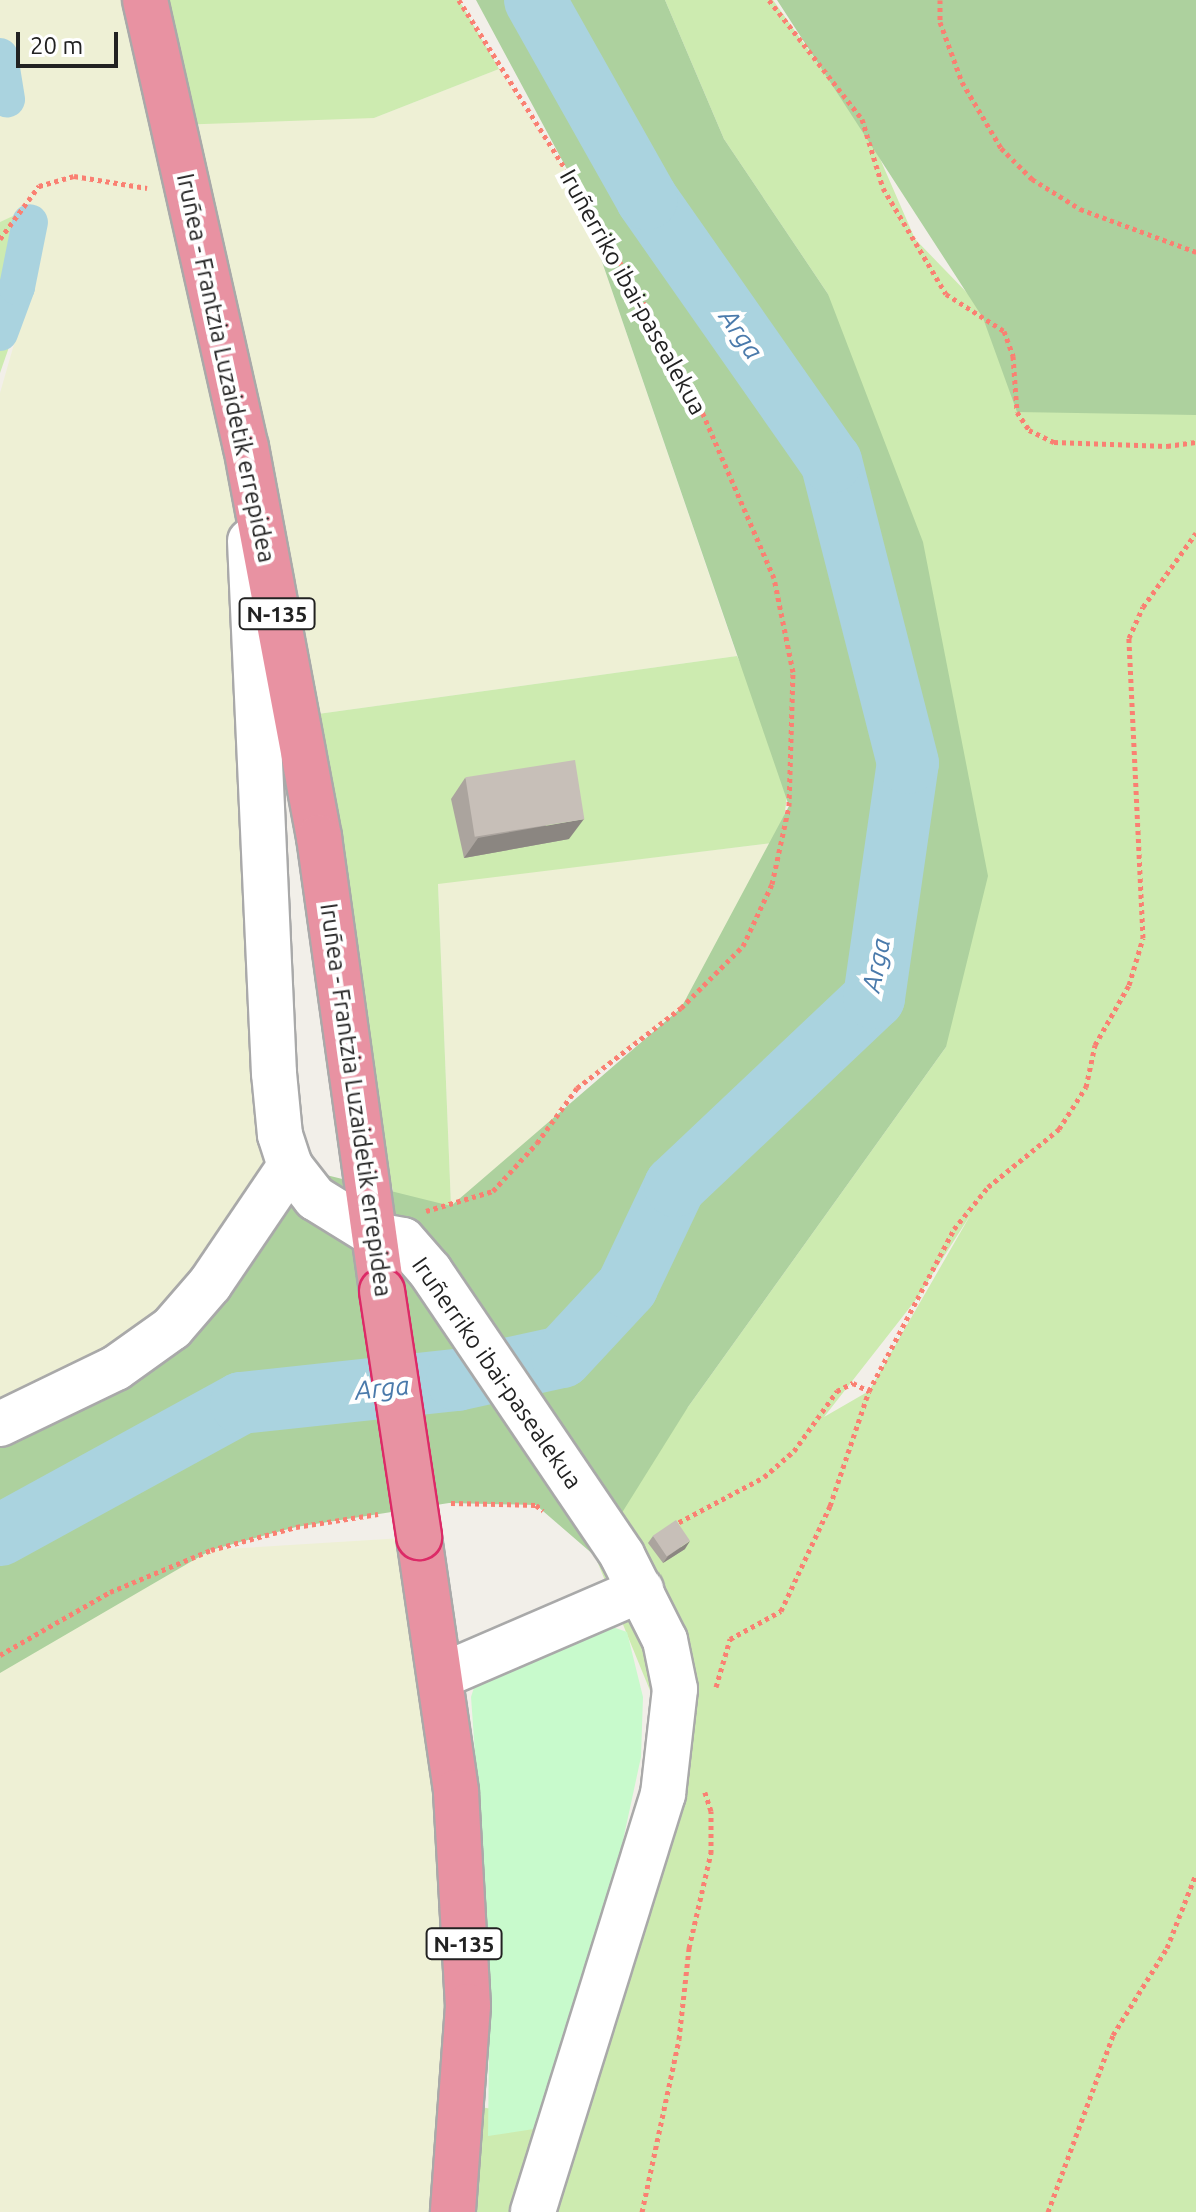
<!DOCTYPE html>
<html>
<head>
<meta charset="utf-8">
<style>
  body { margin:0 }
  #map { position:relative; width:1196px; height:2212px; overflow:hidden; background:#f2efe9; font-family:Ubuntu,sans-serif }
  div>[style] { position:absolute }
  .farmland>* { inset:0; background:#eef0d5 }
  .grass>* { inset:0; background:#cdebb0 }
  .forest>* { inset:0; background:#add19e }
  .park>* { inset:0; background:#c8facc }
  .canal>* { height:36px; margin:-18px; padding:0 18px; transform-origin:18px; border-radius:18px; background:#aad3df }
  .river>* { height:62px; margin:-31px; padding:0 31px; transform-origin:31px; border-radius:31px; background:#aad3df }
  .path>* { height:5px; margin-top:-2.5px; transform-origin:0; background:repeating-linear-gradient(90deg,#fa8072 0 4px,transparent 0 8px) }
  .roads { filter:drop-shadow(2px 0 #a9a9a9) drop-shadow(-2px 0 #a9a9a9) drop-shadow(0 2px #a9a9a9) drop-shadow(0 -2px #a9a9a9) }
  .minor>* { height:44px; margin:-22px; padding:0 22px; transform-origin:22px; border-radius:22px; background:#fff }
  .highway>* { height:44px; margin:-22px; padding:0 22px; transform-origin:22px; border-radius:22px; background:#e892a2 }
  .bridges { filter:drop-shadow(2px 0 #dc2a67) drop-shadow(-2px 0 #dc2a67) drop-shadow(0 2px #dc2a67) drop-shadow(0 -2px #dc2a67) }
  .highway-bridge>* { height:44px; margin:-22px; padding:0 22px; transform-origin:22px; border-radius:22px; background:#e892a2 }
  .wall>* { inset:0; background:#aba49e }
  .shaded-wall>* { inset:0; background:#8b8681 }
  .building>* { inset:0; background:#c7bfb8; transform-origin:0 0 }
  span { translate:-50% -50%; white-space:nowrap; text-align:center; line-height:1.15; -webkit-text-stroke:8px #fff; paint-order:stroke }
  .shield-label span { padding:2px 6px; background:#fff; border:2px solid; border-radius:6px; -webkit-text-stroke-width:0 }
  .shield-label { font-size:22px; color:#222; font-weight:700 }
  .street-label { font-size:24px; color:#222 }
  .water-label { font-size:26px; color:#4a7aab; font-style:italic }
  .scale { position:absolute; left:16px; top:32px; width:102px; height:36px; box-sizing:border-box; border:4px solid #222; border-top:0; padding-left:10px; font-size:24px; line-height:28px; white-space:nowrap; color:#222; -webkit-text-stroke:6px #fff; paint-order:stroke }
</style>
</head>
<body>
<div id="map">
  <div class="farmland">
    <div style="clip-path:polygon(0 0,147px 0,374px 118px,499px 69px,576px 186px,737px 656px,296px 717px,247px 455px,290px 1166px,145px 1350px,0 1424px,0 393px,33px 278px,13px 217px,0 222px)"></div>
    <div style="clip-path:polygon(781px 842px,743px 946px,681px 1008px,577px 1088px,511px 1174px,451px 1206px,438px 883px)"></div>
    <div style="clip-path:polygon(419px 1537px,468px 2006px,449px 2212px,0 2212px,0 1670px,211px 1550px)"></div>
  </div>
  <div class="grass">
    <div style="clip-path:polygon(151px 0,459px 0,499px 69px,374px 118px,174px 125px)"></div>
    <div style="clip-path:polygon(evenodd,665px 0,773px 0,871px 138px,915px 239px,1004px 331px,1196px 413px,1196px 2212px,439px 2212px,461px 2104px,562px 2120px,671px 1742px,595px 1556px,614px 1544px,593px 1512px,688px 1407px,946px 1047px,828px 294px,724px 139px,665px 0,971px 1214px,869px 1391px,824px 1417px,918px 1297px,971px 1214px)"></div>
    <div style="clip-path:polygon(13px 216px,33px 278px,0 373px,0 222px)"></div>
    <div style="clip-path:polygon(737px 656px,790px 773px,781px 842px,438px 884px,451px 1206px,403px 1240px,296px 717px)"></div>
  </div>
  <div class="forest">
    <div style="clip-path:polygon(476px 0,665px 0,724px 139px,828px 294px,923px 542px,988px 876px,946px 1047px,688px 1407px,595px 1556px,536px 1505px,449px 1503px,296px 1527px,211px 1550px,0 1673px,0 1446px,141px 1373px,290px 1166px,451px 1206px,681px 1008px,789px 806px,576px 186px)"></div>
    <div style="clip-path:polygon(777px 0,1196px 0,1196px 415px,1017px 412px,983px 318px)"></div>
  </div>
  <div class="park">
    <div style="clip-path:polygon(601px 1623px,627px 1632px,643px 1697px,641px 1757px,616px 1873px,534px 2129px,488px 2136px,490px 1963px,471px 1697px,477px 1678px)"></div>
  </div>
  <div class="canal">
    <div style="left:0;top:56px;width:44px;rotate:80.8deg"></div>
    <div style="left:0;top:333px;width:49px;rotate:-69.7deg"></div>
    <div style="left:17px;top:287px;width:66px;rotate:-78.7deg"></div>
  </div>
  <div class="river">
    <div style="left:0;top:1535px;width:275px;rotate:-28.7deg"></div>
    <div style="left:241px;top:1403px;width:217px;rotate:-6.1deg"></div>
    <div style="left:457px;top:1380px;width:107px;rotate:-12.4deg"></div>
    <div style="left:562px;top:1357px;width:96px;rotate:-47.1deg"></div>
    <div style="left:627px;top:1287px;width:112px;rotate:-64.6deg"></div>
    <div style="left:675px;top:1186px;width:274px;rotate:-43.4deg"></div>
    <div style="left:874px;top:998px;width:237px;rotate:-81.8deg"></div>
    <div style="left:908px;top:763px;width:311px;rotate:-104.3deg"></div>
    <div style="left:831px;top:462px;width:321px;rotate:-125deg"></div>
    <div style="left:647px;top:199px;width:228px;rotate:-119.4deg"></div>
  </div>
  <div class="path">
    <div style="left:769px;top:0;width:151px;rotate:52deg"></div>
    <div style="left:862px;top:119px;width:72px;rotate:73.1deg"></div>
    <div style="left:883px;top:188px;width:123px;rotate:59.3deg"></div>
    <div style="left:946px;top:294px;width:69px;rotate:32.5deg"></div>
    <div style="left:1004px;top:331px;width:27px;rotate:70deg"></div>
    <div style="left:1013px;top:356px;width:56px;rotate:85.9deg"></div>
    <div style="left:1017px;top:412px;width:22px;rotate:56deg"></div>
    <div style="left:1029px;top:430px;width:28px;rotate:26deg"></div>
    <div style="left:1054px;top:442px;width:113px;rotate:2deg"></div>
    <div style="left:1167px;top:446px;width:29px;rotate:-8deg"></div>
    <div style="left:940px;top:0;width:22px;rotate:90deg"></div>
    <div style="left:940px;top:22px;width:64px;rotate:69.9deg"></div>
    <div style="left:962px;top:82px;width:77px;rotate:59.4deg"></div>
    <div style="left:1001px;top:148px;width:44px;rotate:45deg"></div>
    <div style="left:1032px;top:179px;width:57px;rotate:32deg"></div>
    <div style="left:1080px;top:209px;width:124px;rotate:20.3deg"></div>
    <div style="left:0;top:239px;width:66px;rotate:-53.7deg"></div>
    <div style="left:39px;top:186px;width:36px;rotate:-16deg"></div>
    <div style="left:74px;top:176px;width:74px;rotate:9.3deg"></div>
    <div style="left:426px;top:1211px;width:70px;rotate:-16.6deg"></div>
    <div style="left:493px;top:1191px;width:65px;rotate:-47.5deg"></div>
    <div style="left:537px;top:1143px;width:68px;rotate:-54deg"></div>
    <div style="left:577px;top:1088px;width:131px;rotate:-37.6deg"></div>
    <div style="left:681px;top:1008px;width:88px;rotate:-45deg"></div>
    <div style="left:743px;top:946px;width:68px;rotate:-64.9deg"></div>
    <div style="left:772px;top:884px;width:80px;rotate:-77.7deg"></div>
    <div style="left:789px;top:806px;width:134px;rotate:-88.3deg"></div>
    <div style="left:793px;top:672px;width:96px;rotate:-101.4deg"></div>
    <div style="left:774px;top:578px;width:214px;rotate:-113.4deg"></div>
    <div style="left:689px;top:382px;width:226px;rotate:-120deg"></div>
    <div style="left:576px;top:186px;width:220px;rotate:-122.2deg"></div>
    <div style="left:451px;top:1503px;width:85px;rotate:1.3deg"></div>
    <div style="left:536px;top:1505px;width:9px;rotate:41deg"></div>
    <div style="left:672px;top:1526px;width:104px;rotate:-28deg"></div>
    <div style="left:764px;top:1477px;width:40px;rotate:-41deg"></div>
    <div style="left:794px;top:1451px;width:74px;rotate:-54.4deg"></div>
    <div style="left:837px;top:1391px;width:18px;rotate:-27deg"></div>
    <div style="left:853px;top:1383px;width:18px;rotate:27deg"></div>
    <div style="left:0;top:1655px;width:127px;rotate:-29.8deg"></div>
    <div style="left:110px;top:1592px;width:109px;rotate:-22.6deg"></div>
    <div style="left:211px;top:1550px;width:88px;rotate:-15.1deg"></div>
    <div style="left:296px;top:1527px;width:83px;rotate:-9deg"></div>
    <div style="left:716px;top:1687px;width:50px;rotate:-73.7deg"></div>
    <div style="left:730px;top:1639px;width:58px;rotate:-28.8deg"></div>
    <div style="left:781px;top:1611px;width:116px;rotate:-65deg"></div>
    <div style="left:830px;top:1506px;width:121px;rotate:-71.3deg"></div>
    <div style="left:869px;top:1391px;width:183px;rotate:-62.3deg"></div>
    <div style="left:954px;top:1229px;width:54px;rotate:-51deg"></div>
    <div style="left:988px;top:1187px;width:92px;rotate:-39.2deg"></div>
    <div style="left:1059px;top:1129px;width:50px;rotate:-57.3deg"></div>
    <div style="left:1086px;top:1087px;width:43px;rotate:-77.9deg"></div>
    <div style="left:1095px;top:1045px;width:69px;rotate:-60.5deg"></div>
    <div style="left:1129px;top:985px;width:49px;rotate:-73.4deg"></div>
    <div style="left:1143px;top:938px;width:300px;rotate:-92.7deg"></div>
    <div style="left:1129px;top:638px;width:34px;rotate:-66deg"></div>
    <div style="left:1143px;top:607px;width:91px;rotate:-54.4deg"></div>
    <div style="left:642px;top:2212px;width:177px;rotate:-77.9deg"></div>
    <div style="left:679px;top:2039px;width:92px;rotate:-83.7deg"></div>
    <div style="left:689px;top:1948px;width:98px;rotate:-77deg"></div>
    <div style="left:711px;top:1853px;width:42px;rotate:-90deg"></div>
    <div style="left:711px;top:1811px;width:20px;rotate:-108deg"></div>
    <div style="left:1048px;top:2212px;width:189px;rotate:-69.8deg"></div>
    <div style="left:1113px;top:2035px;width:102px;rotate:-58.2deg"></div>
    <div style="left:1167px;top:1948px;width:79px;rotate:-68.6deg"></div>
  </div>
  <div class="roads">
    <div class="minor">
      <div style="left:250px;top:541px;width:533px;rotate:87.42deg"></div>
      <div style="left:274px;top:1073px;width:62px;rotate:84.5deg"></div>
      <div style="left:280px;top:1135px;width:33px;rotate:72deg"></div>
      <div style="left:290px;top:1166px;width:41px;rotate:52deg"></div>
      <div style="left:315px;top:1198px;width:70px;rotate:31.7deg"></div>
      <div style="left:375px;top:1235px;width:28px;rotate:10deg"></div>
      <div style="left:403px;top:1240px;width:41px;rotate:48.9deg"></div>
      <div style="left:430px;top:1271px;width:343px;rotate:55.9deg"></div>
      <div style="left:622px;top:1555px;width:95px;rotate:63.2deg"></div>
      <div style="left:665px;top:1640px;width:50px;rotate:78.5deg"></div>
      <div style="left:675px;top:1689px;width:106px;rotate:96.5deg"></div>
      <div style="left:663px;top:1794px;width:438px;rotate:107.3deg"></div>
      <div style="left:0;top:1424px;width:129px;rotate:-25.8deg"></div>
      <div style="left:116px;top:1368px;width:69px;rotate:-35.5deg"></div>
      <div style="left:172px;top:1328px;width:58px;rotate:-49.2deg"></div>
      <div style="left:210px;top:1284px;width:143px;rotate:-55.9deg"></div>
      <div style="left:441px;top:1676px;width:218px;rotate:-23.3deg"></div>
    </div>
    <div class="highway">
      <div style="left:145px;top:0;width:458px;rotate:77.3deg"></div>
      <div style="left:246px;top:447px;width:397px;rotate:79.4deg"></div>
      <div style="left:319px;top:837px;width:458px;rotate:82.1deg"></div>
      <div style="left:419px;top:1537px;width:258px;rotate:81.7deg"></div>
      <div style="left:456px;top:1792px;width:214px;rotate:86.8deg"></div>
      <div style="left:468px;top:2006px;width:207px;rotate:94.2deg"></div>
    </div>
  </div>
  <div class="bridges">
    <div class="highway-bridge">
      <div style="left:382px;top:1291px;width:249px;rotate:81.4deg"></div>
    </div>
  </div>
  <div class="wall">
    <div style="clip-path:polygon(465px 778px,569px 839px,464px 858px,451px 799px)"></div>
    <div style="clip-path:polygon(653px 1536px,685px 1549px,663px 1563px,648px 1543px)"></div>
  </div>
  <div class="shaded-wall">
    <div style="clip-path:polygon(584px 819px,569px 839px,464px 858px,478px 838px)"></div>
    <div style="clip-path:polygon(690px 1541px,685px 1549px,663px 1563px,668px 1556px)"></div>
  </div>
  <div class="building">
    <div style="left:575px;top:760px;width:60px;height:111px;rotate:81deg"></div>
    <div style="left:676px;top:1520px;width:25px;height:28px;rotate:56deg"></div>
  </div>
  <div class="shield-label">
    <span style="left:277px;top:614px">N-135</span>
    <span style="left:464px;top:1944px">N-135</span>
  </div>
  <div class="street-label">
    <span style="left:633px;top:292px;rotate:61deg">Iruñerriko ibai-pasealekua</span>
    <span style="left:226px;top:368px;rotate:78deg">Iruñea - Frantzia Luzaidetik errepidea</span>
    <span style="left:356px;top:1100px;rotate:82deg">Iruñea - Frantzia Luzaidetik errepidea</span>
    <span style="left:497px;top:1373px;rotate:55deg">Iruñerriko ibai-pasealekua</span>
  </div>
  <div class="water-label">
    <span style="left:741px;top:334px;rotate:55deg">Arga</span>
    <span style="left:876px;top:965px;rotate:-78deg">Arga</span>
    <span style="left:382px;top:1388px;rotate:-6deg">Arga</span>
  </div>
  <div class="scale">20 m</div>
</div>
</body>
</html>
